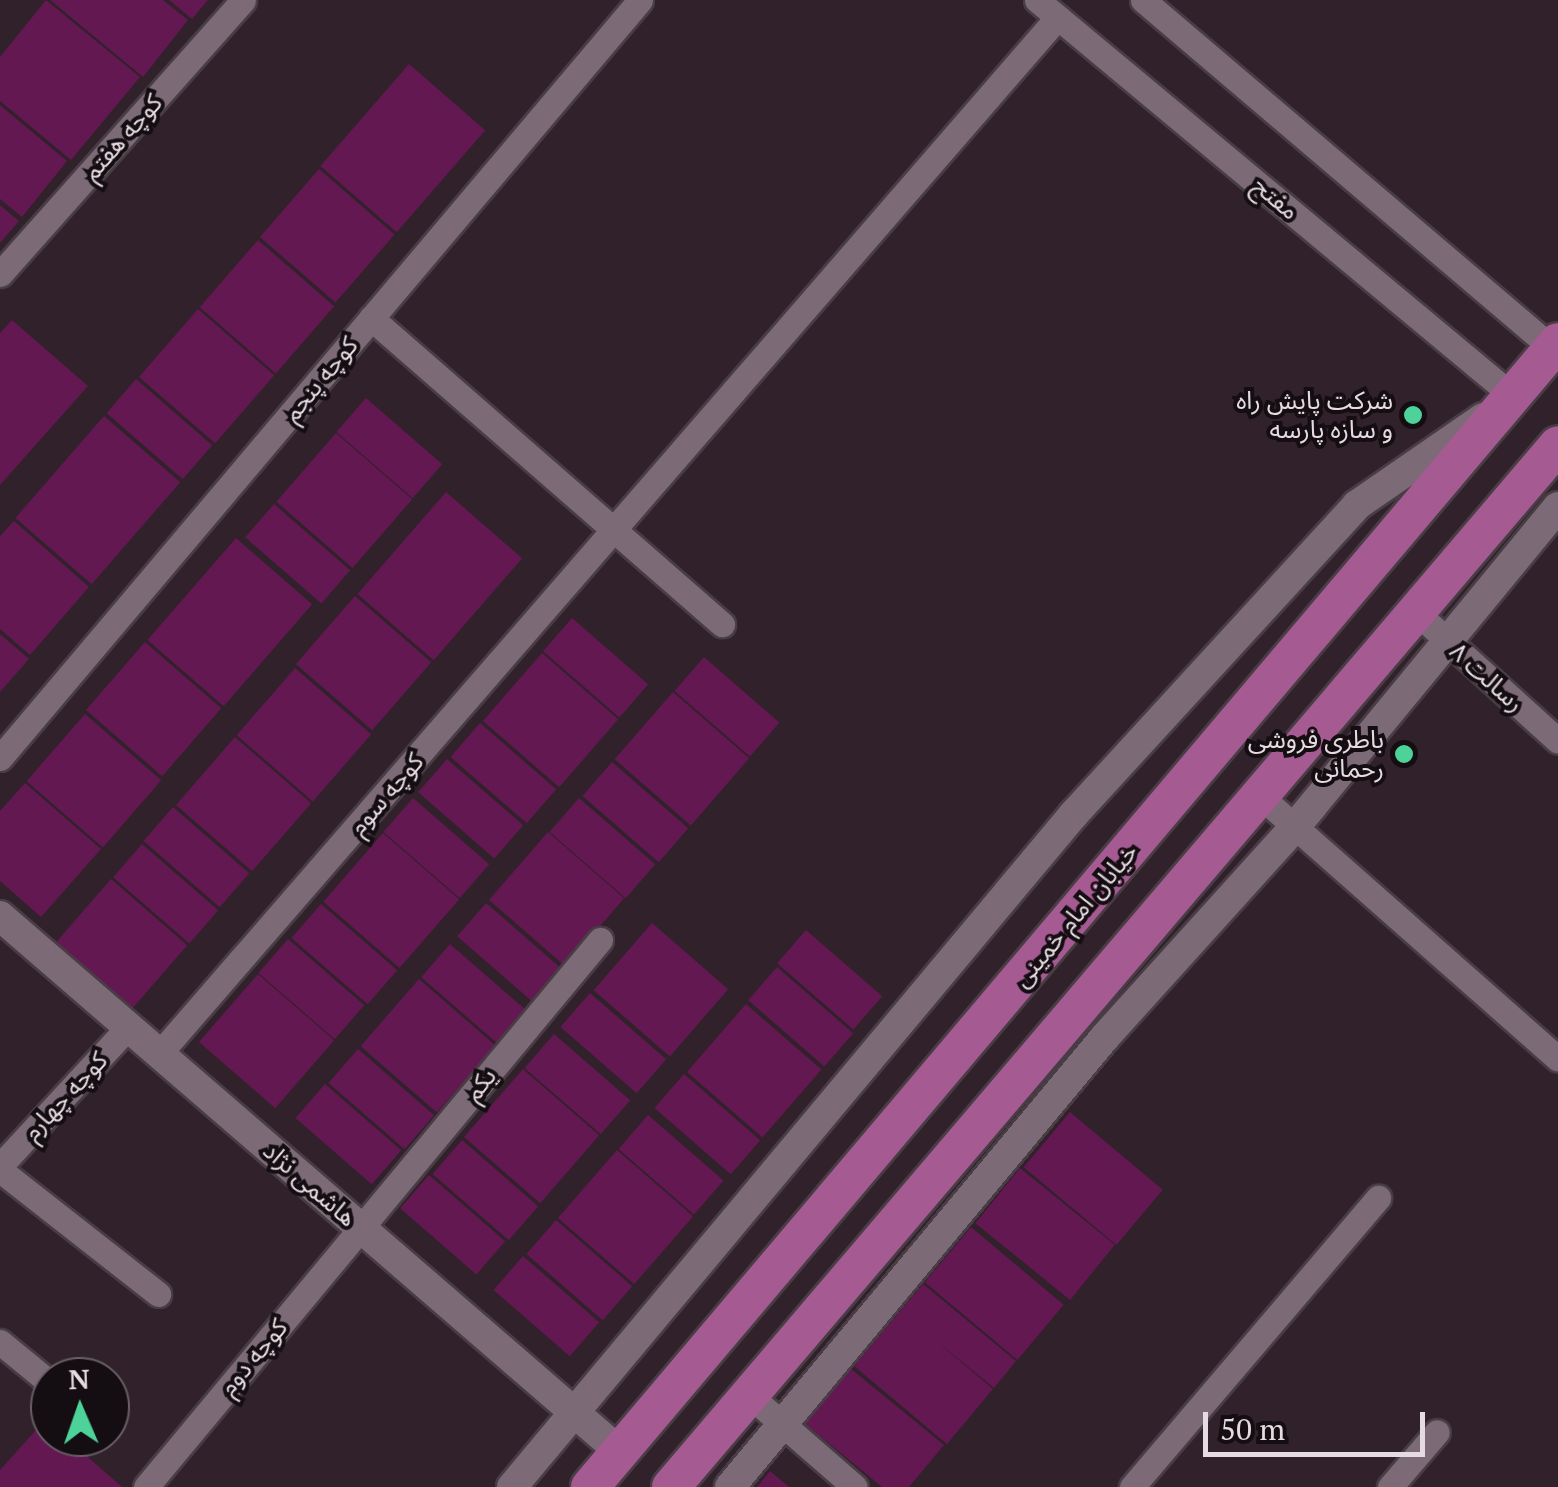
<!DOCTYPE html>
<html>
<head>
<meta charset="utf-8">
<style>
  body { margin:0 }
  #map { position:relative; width:1558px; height:1487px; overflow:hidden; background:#30212b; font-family:"PT Serif","Noto Sans Arabic",serif }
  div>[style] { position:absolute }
  .building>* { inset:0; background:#631852; transform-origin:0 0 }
  .roads { filter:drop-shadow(2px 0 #493d45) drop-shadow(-2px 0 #493d45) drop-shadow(0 2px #493d45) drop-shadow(0 -2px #493d45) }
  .minor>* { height:25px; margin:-12.5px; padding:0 12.5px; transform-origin:12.5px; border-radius:12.5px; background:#7c6b76 }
  .tertiary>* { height:30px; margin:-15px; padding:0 15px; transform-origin:15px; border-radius:15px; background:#7c6b76 }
  .primary>* { height:38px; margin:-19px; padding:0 19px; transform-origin:19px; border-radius:19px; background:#a55a92 }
  .dots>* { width:28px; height:28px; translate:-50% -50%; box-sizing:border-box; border:5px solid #140d12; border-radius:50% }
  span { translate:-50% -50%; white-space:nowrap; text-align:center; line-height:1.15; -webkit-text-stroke:8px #140d12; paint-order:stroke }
  .street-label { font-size:25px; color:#e5dbe1 }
  .poi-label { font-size:25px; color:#e5dbe1 }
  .right { translate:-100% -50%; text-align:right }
  .north { position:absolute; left:30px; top:1357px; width:100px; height:100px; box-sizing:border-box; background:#140d12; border:2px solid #685f65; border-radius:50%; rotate:358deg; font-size:28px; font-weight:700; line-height:40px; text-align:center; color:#e5dbe1 }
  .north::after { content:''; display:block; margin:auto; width:35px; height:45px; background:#4dd39a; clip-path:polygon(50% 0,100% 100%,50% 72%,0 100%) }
  .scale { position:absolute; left:1203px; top:1412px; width:222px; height:45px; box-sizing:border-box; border:5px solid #e5dbe1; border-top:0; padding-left:12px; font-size:30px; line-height:35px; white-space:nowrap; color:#e5dbe1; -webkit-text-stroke:8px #140d12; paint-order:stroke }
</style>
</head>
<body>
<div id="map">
  <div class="building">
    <div style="clip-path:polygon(46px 0,140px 77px,71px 160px,0 101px,0 57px)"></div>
    <div style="clip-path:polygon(50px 0,163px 0,188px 20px,143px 77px)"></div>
    <div style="clip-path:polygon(169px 0,208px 0,192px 19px)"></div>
    <div style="left:409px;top:64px;width:101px;height:135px;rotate:41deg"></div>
    <div style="clip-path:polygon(0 105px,67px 161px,22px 217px,0 199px)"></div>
    <div style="left:319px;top:169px;width:100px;height:90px;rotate:41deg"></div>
    <div style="clip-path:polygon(0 205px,19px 221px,0 243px)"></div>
    <div style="left:258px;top:240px;width:101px;height:89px;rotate:41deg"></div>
    <div style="left:198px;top:309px;width:101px;height:90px;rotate:41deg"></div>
    <div style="clip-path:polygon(12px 320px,88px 386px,0 485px,0 333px)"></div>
    <div style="left:136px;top:379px;width:101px;height:45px;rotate:41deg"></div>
    <div style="left:366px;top:398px;width:101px;height:45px;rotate:41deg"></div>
    <div style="left:104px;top:416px;width:101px;height:135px;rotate:41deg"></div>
    <div style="left:336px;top:433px;width:101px;height:91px;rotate:41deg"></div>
    <div style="left:446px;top:492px;width:101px;height:135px;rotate:41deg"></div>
    <div style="left:274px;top:504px;width:101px;height:44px;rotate:41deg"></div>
    <div style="clip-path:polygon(14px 521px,89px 587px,30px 655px,0 629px,0 536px)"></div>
    <div style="left:236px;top:538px;width:101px;height:135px;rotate:41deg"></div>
    <div style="left:355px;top:596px;width:101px;height:90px;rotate:41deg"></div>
    <div style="left:572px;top:618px;width:101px;height:44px;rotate:41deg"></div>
    <div style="clip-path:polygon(0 634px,29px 659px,0 692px)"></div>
    <div style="left:145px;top:642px;width:101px;height:90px;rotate:41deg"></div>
    <div style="left:542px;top:653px;width:101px;height:90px;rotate:41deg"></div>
    <div style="left:704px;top:657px;width:100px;height:45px;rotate:41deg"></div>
    <div style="left:295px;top:668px;width:101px;height:89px;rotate:41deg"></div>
    <div style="left:673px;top:692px;width:101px;height:89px;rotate:41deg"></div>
    <div style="left:85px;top:714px;width:101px;height:89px;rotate:41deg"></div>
    <div style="left:480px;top:723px;width:101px;height:45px;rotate:41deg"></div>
    <div style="left:235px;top:737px;width:101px;height:90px;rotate:41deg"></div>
    <div style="left:447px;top:759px;width:101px;height:44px;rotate:41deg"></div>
    <div style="left:612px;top:762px;width:101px;height:45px;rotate:41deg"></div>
    <div style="clip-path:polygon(25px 783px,101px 849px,41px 917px,0 881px,0 811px)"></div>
    <div style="left:413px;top:798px;width:101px;height:45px;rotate:41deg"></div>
    <div style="left:579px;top:798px;width:101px;height:45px;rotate:41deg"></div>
    <div style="left:173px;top:807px;width:101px;height:45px;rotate:41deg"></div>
    <div style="left:548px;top:832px;width:101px;height:90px;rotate:41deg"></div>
    <div style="left:383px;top:833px;width:101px;height:91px;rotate:41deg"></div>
    <div style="left:142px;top:844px;width:101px;height:44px;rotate:41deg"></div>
    <div style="left:111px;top:879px;width:101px;height:90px;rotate:41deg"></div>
    <div style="left:486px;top:903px;width:101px;height:44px;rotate:41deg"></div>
    <div style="left:321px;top:904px;width:101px;height:45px;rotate:41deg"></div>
    <div style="left:652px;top:923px;width:101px;height:89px;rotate:41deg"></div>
    <div style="left:806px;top:930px;width:101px;height:44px;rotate:41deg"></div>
    <div style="left:288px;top:939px;width:101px;height:45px;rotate:41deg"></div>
    <div style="left:450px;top:944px;width:101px;height:44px;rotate:41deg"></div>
    <div style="left:777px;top:967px;width:101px;height:44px;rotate:41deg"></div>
    <div style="left:258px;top:974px;width:101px;height:90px;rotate:41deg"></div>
    <div style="left:419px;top:979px;width:101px;height:89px;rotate:41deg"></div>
    <div style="left:590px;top:993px;width:101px;height:45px;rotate:41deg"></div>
    <div style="left:746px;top:1004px;width:100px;height:90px;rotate:41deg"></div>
    <div style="left:554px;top:1034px;width:101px;height:45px;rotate:41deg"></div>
    <div style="left:358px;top:1049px;width:101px;height:45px;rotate:41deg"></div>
    <div style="left:523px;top:1069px;width:101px;height:90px;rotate:41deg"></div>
    <div style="left:684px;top:1074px;width:101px;height:45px;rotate:41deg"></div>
    <div style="left:325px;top:1084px;width:101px;height:45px;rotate:41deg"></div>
    <div style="left:1070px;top:1112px;width:121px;height:72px;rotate:40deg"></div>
    <div style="left:648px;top:1115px;width:100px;height:45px;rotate:41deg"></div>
    <div style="left:462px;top:1140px;width:101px;height:45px;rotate:41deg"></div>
    <div style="left:617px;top:1150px;width:101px;height:90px;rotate:41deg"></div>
    <div style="left:1020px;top:1168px;width:122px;height:71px;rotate:39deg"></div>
    <div style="left:429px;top:1175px;width:101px;height:44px;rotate:41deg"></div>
    <div style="left:556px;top:1220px;width:101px;height:45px;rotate:41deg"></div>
    <div style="left:971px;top:1227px;width:121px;height:72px;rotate:40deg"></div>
    <div style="left:523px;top:1256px;width:101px;height:45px;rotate:41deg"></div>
    <div style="clip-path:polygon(923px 1284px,1016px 1361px,994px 1388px,934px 1339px,993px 1389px,947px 1444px,854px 1366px)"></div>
    <div style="clip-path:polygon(850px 1368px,944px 1445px,909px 1487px,882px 1487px,804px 1423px)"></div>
    <div style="clip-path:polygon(45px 1420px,50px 1437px,65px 1437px,122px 1487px,0 1487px,0 1470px)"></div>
    <div style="clip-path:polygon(770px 1471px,789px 1487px,757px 1487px)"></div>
  </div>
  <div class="roads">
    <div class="minor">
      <div style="left:1037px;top:0;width:621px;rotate:39.77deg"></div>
      <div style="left:1143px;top:0;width:537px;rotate:40.39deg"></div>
      <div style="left:0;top:274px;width:366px;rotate:-48.4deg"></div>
      <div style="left:371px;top:318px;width:466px;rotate:41.1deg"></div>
      <div style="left:1417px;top:613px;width:190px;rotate:42.2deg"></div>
      <div style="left:0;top:758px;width:992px;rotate:-49.82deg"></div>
      <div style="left:1260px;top:796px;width:397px;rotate:41.4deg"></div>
      <div style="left:159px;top:1054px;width:1372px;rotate:-49.08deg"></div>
      <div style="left:0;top:1166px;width:190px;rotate:-47.3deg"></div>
      <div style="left:0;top:1170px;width:201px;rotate:38.1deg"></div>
      <div style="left:0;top:1342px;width:65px;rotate:39.4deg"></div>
      <div style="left:749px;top:1395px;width:140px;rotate:41deg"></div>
      <div style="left:146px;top:1487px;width:711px;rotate:-50.31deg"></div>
      <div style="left:1132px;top:1487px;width:380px;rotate:-49.6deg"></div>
      <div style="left:1390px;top:1487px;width:72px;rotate:-49.5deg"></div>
    </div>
    <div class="tertiary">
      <div style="left:0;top:916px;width:820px;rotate:40.84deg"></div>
      <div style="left:512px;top:1487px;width:877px;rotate:-50.14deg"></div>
      <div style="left:1074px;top:814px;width:419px;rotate:-47.5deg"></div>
      <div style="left:1357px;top:505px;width:153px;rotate:-34.6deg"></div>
      <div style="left:730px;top:1487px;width:586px;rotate:-50.19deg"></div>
      <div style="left:1105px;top:1037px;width:283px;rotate:-47.9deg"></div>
      <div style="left:1295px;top:827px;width:414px;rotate:-50.6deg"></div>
    </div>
    <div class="primary">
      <div style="left:590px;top:1487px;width:1499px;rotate:-49.79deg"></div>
      <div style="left:671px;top:1487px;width:1368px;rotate:-49.59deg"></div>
    </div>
  </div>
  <div class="dots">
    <div style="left:1413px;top:415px;background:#4dd39a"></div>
    <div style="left:1404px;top:754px;background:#4dd39a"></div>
  </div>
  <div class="street-label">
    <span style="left:122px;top:137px;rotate:-48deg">کوچه هفتم</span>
    <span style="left:1276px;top:198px;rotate:40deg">مفتح</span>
    <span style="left:320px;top:379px;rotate:-50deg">کوچه پنجم</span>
    <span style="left:1487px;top:677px;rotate:42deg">رسالت ۸</span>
    <span style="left:386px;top:794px;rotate:-49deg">کوچه سوم</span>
    <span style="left:1075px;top:915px;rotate:-50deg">خیابان امام خمینی</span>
    <span style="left:480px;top:1084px;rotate:-50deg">یکم</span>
    <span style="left:65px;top:1096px;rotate:-47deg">کوچه چهارم</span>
    <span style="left:310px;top:1184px;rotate:41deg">هاشمی نژاد</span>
    <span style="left:253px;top:1357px;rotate:-50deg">کوچه دوم</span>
  </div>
  <div class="poi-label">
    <span class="right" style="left:1393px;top:415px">شرکت پایش راه<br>و سازه پارسه</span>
    <span class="right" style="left:1384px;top:754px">باطری فروشی<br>رحمانی</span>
  </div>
  <div class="north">N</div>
  <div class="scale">50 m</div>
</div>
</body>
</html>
